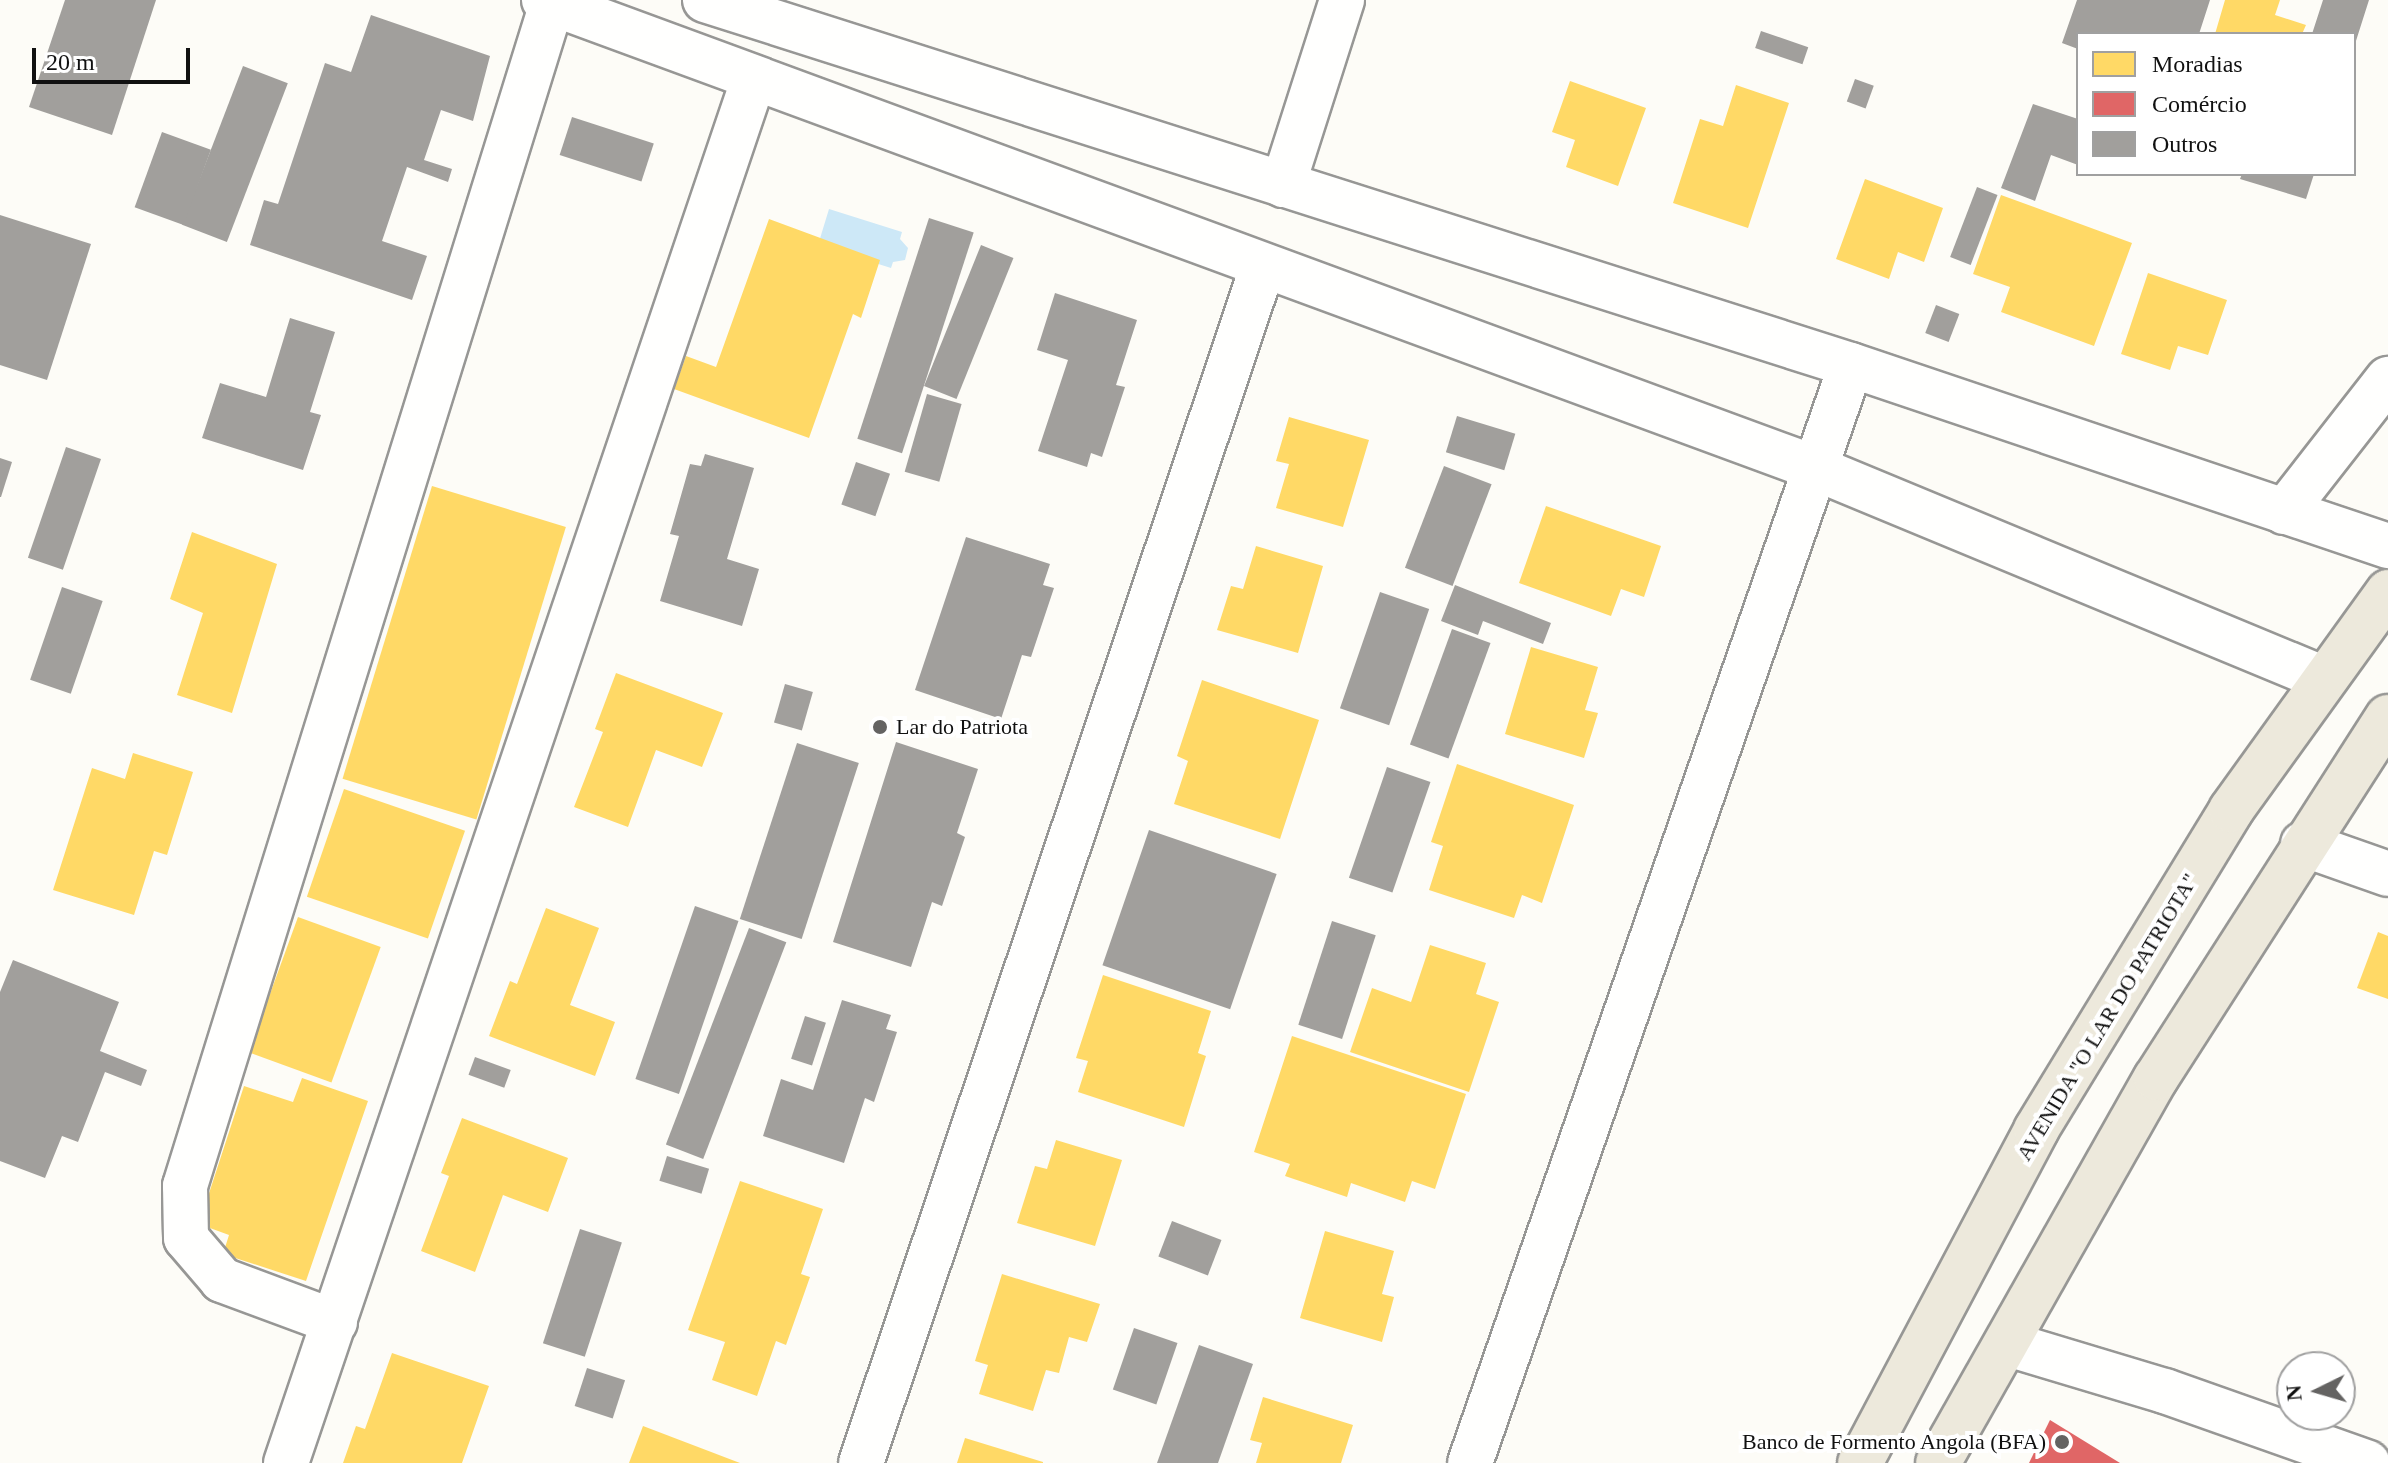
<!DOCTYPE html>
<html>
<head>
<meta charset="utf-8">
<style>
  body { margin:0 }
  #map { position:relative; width:2388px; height:1463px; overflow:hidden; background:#fdfcf7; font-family:Georgia,serif }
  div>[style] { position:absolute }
  .water>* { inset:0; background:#cde8f7 }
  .homes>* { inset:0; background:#ffd966; transform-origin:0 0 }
  .shops>* { inset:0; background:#e06666 }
  .building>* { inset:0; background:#a19f9c; transform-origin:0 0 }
  .roads { filter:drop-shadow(2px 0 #979795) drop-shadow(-2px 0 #979795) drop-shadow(0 2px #979795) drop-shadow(0 -2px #979795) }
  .minor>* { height:44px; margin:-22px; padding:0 22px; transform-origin:22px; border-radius:22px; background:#fffffe }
  .major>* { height:44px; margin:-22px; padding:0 22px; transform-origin:22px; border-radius:22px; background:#ede9dc }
  .dots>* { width:22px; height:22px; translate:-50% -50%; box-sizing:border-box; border:4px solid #fff; border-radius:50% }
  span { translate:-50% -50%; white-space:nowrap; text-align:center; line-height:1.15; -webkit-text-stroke:8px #fff; paint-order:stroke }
  .poi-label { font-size:22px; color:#111 }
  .left { translate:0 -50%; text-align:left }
  .right { translate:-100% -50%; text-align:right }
  .street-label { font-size:22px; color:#111 }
  .legend { position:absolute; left:2076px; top:32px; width:280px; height:144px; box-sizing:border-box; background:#fff; border:2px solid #a0a0a0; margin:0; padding:10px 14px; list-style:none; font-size:24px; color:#111 }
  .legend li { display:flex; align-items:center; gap:16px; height:40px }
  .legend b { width:40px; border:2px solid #a0a0a0 }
  .north { position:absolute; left:2276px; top:1351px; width:80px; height:80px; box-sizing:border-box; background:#fff; border:2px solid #a0a0a0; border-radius:50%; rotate:265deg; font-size:22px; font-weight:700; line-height:32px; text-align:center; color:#111 }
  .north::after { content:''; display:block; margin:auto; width:28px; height:36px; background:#646362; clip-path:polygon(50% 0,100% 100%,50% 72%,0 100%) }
  .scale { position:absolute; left:32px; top:48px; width:158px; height:36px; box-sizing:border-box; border:4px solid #111; border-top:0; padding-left:10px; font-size:24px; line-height:28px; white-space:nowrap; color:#111; -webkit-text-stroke:6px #fff; paint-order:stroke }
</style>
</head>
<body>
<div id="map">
  <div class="water">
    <div style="clip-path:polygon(829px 209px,902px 232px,900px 239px,908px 248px,905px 260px,893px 262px,891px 268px,818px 245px)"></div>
  </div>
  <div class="homes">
    <div style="clip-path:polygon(2225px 0,2280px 0,2275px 15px,2306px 25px,2302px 34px,2215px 34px)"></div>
    <div style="clip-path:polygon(1570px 81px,1646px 108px,1618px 186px,1566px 167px,1575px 140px,1552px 132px)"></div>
    <div style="clip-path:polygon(1736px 85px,1789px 103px,1748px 228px,1673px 203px,1700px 119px,1723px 126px)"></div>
    <div style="clip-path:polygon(1865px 179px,1943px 208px,1924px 262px,1898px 252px,1889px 279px,1836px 259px)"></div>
    <div style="clip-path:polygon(2001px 195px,2132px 243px,2094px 346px,2001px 312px,2010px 287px,1973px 274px)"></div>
    <div style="clip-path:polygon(769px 219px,880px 260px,861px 318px,853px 314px,809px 438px,674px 389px,686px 356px,716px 367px)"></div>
    <div style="clip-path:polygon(2148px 273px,2227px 300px,2208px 355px,2178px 346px,2170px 370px,2121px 354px)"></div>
    <div style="clip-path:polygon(1289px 417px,1369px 440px,1343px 527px,1276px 508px,1289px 464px,1276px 461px)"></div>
    <div style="left:432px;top:486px;width:140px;height:306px;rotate:17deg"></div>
    <div style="clip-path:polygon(1546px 506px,1661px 546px,1644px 597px,1621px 589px,1611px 616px,1519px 583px)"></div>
    <div style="clip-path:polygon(192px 532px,277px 564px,232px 713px,177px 695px,203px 613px,170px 599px)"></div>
    <div style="clip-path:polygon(1256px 546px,1323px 566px,1298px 653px,1217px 630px,1231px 586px,1243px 589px)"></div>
    <div style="clip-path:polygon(1531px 647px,1598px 667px,1585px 710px,1598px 713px,1584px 758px,1505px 734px)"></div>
    <div style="clip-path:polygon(616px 673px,723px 713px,702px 767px,656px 750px,628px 827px,574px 807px,603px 732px,595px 729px)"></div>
    <div style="clip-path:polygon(1202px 680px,1319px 720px,1280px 839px,1174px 804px,1188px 761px,1177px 756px)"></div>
    <div style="clip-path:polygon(133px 753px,193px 772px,167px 855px,154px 851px,134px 915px,53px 890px,92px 768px,125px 779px)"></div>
    <div style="clip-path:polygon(1457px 764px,1574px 805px,1542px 903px,1522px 895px,1514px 918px,1429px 890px,1443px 846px,1431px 842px)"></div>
    <div style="left:344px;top:789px;width:128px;height:114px;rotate:19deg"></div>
    <div style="clip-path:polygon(546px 908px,599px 928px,570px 1005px,615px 1022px,595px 1076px,489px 1036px,510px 981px,517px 984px)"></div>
    <div style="left:298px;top:917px;width:88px;height:144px;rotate:20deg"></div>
    <div style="clip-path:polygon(2378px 932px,2388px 936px,2388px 999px,2357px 988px)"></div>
    <div style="clip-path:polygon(1430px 945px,1486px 963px,1476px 994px,1499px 1002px,1469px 1092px,1350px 1052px,1372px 988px,1411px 1002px)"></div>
    <div style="clip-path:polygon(1103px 975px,1211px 1011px,1198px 1053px,1206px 1056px,1184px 1127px,1078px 1092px,1088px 1061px,1076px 1058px)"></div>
    <div style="clip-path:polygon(1292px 1036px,1466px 1094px,1435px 1189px,1412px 1181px,1405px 1202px,1351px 1183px,1347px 1197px,1285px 1176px,1290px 1164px,1254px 1152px)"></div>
    <div style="clip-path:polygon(302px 1078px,368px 1101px,306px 1281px,223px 1254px,229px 1235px,199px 1224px,244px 1086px,293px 1102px)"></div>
    <div style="clip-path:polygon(462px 1118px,568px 1158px,548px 1212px,503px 1195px,475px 1272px,421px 1251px,449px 1176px,441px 1173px)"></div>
    <div style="clip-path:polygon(1056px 1140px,1122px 1160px,1095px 1246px,1017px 1223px,1035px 1166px,1047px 1169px)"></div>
    <div style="clip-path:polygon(740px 1181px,823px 1209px,801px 1274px,810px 1277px,786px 1345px,776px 1341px,757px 1396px,712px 1380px,725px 1342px,688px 1330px)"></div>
    <div style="clip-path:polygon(1325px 1231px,1394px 1251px,1382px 1294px,1394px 1297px,1382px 1342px,1300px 1318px)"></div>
    <div style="clip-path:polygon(1002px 1274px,1100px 1304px,1087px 1342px,1069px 1337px,1059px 1373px,1046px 1370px,1033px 1411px,979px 1394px,988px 1365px,975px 1361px)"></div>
    <div style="clip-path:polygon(392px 1353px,489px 1386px,462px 1463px,343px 1463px,356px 1426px,365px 1429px)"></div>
    <div style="clip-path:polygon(1263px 1397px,1353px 1425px,1341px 1463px,1256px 1463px,1262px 1443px,1250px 1440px)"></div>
    <div style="clip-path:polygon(643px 1426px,740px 1463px,629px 1463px)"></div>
    <div style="clip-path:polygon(965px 1438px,1043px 1462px,1043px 1463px,957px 1463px)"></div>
  </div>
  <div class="shops">
    <div style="clip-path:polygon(2050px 1420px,2120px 1463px,2029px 1463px)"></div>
  </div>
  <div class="building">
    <div style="clip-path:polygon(65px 0,156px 0,112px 135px,29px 107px)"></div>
    <div style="clip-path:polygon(2077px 0,2210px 0,2199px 34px,2078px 34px,2078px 49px,2062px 43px)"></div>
    <div style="clip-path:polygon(2323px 0,2369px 0,2355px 44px,2354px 34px,2312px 34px)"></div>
    <div style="clip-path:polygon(371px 15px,490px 56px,473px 121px,441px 110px,424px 160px,452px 169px,448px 182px,407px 167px,382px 241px,427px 256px,412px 300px,250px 245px,264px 200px,278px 204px,325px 63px,351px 72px)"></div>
    <div style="left:1761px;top:31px;width:50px;height:18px;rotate:19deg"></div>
    <div style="left:243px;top:66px;width:48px;height:170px;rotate:21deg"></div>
    <div style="left:1855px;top:79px;width:20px;height:24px;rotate:20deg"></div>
    <div style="clip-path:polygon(2033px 104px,2078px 119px,2078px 165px,2051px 155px,2035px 201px,2001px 188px)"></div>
    <div style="left:572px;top:117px;width:86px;height:40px;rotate:18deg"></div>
    <div style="left:162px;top:132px;width:52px;height:80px;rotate:20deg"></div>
    <div style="clip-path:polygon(2242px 174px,2314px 174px,2306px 199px,2240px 179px)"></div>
    <div style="left:1977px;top:187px;width:22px;height:75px;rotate:21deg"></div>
    <div style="clip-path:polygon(0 215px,91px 244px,47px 380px,0 365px)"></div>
    <div style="left:929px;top:218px;width:47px;height:232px;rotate:18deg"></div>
    <div style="left:981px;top:245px;width:35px;height:152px;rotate:22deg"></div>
    <div style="clip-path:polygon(1055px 293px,1137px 320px,1116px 385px,1125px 387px,1102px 457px,1091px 453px,1087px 467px,1038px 451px,1068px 360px,1037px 350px)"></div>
    <div style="left:1936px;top:305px;width:25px;height:30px;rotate:21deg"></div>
    <div style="clip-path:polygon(290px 318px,335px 332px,310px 412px,321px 415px,303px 470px,202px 438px,220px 383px,266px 397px)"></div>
    <div style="left:927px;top:394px;width:36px;height:81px;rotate:16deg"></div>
    <div style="left:1457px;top:416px;width:61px;height:38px;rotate:17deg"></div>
    <div style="left:66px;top:447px;width:37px;height:117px;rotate:19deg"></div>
    <div style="clip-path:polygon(705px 454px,754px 468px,727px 559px,759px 569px,742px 626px,660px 601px,679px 536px,670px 534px,690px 464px,701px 466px)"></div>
    <div style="clip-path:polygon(0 458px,12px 462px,1px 497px,0 497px)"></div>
    <div style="left:856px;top:462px;width:36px;height:45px;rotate:19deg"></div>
    <div style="left:1444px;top:466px;width:51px;height:109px;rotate:21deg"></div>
    <div style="clip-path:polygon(966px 537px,1050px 564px,1043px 585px,1054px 588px,1031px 657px,1022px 655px,1001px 719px,915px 690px)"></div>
    <div style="clip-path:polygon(1455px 585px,1551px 623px,1543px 644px,1483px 621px,1478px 635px,1441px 621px)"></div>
    <div style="left:62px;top:587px;width:43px;height:98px;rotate:19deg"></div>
    <div style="left:1380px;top:592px;width:52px;height:123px;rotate:19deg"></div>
    <div style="left:1452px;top:629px;width:41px;height:123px;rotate:20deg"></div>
    <div style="left:785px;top:684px;width:29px;height:40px;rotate:16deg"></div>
    <div style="clip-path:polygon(896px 742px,978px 769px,957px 833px,965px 837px,942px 906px,932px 902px,911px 967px,833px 942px)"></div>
    <div style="left:797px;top:743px;width:65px;height:185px;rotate:18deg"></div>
    <div style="left:1387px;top:767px;width:46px;height:117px;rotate:19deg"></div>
    <div style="left:1149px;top:830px;width:135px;height:143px;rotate:19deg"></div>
    <div style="left:695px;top:906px;width:46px;height:183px;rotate:19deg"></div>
    <div style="left:1332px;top:921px;width:46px;height:109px;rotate:18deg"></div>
    <div style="left:749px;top:928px;width:40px;height:232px;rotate:21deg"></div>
    <div style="clip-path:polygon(13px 960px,119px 1002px,100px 1051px,147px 1070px,141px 1086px,105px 1072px,78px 1142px,62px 1136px,45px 1178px,0 1161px,0 992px)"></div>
    <div style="clip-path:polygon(842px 1000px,891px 1015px,886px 1029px,897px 1032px,874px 1102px,865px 1098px,844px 1163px,763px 1136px,781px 1079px,813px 1090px)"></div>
    <div style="left:805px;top:1016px;width:22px;height:45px;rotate:18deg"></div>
    <div style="left:475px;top:1057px;width:38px;height:19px;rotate:20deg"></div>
    <div style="left:667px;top:1156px;width:44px;height:26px;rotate:17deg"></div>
    <div style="left:1172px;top:1221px;width:53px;height:38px;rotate:21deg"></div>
    <div style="left:580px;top:1229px;width:44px;height:120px;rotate:18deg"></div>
    <div style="left:1134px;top:1328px;width:46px;height:65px;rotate:19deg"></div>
    <div style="clip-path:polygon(1199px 1345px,1253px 1364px,1218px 1463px,1157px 1463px)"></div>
    <div style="left:587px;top:1368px;width:40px;height:40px;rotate:18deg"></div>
  </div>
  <div class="roads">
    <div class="minor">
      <div style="left:544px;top:0;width:1354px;rotate:20.21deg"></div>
      <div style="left:1815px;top:468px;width:549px;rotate:22.5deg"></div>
      <div style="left:705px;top:0;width:1203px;rotate:17.67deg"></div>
      <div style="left:1851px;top:365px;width:567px;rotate:18.63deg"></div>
      <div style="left:1283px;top:185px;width:194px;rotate:-72.3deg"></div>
      <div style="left:2284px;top:512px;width:169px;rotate:-52deg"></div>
      <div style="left:2303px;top:844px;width:90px;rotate:19.4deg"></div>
      <div style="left:335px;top:1322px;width:121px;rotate:-159.6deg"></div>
      <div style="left:222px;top:1280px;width:55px;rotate:-130.6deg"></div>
      <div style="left:186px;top:1238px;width:52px;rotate:-91.1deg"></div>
      <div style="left:185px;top:1186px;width:1239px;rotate:-72.76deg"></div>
      <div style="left:2008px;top:1344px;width:164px;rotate:16.7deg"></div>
      <div style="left:2165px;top:1391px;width:215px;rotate:19.5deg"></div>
      <div style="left:286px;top:1463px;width:1462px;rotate:-71.33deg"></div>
      <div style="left:861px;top:1463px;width:1263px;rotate:-71.44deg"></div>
      <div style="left:1470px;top:1463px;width:1162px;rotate:-70.86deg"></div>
    </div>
    <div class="major">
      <div style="left:1860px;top:1463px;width:377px;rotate:-62.1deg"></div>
      <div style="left:2036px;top:1130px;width:375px;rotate:-58.6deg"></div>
      <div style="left:2231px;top:810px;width:269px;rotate:-54.2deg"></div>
      <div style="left:1938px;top:1463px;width:442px;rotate:-60.5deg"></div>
      <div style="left:2156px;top:1078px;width:429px;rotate:-57.3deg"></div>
    </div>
  </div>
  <div class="dots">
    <div style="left:880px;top:727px;background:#646362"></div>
    <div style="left:2062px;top:1442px;background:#646362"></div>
  </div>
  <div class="poi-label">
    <span class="left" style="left:896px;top:727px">Lar do Patriota</span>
    <span class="right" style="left:2046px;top:1442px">Banco de Formento Angola (BFA)</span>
  </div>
  <div class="street-label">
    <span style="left:2107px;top:1017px;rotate:-59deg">AVENIDA "O LAR DO PATRIOTA"</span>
  </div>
  <ul class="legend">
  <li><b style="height:22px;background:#ffd966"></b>Moradias</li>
  <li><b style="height:22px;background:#e06666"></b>Comércio</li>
  <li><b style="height:22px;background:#a19f9c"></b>Outros</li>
  </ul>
  <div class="north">N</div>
  <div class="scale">20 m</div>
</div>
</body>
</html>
